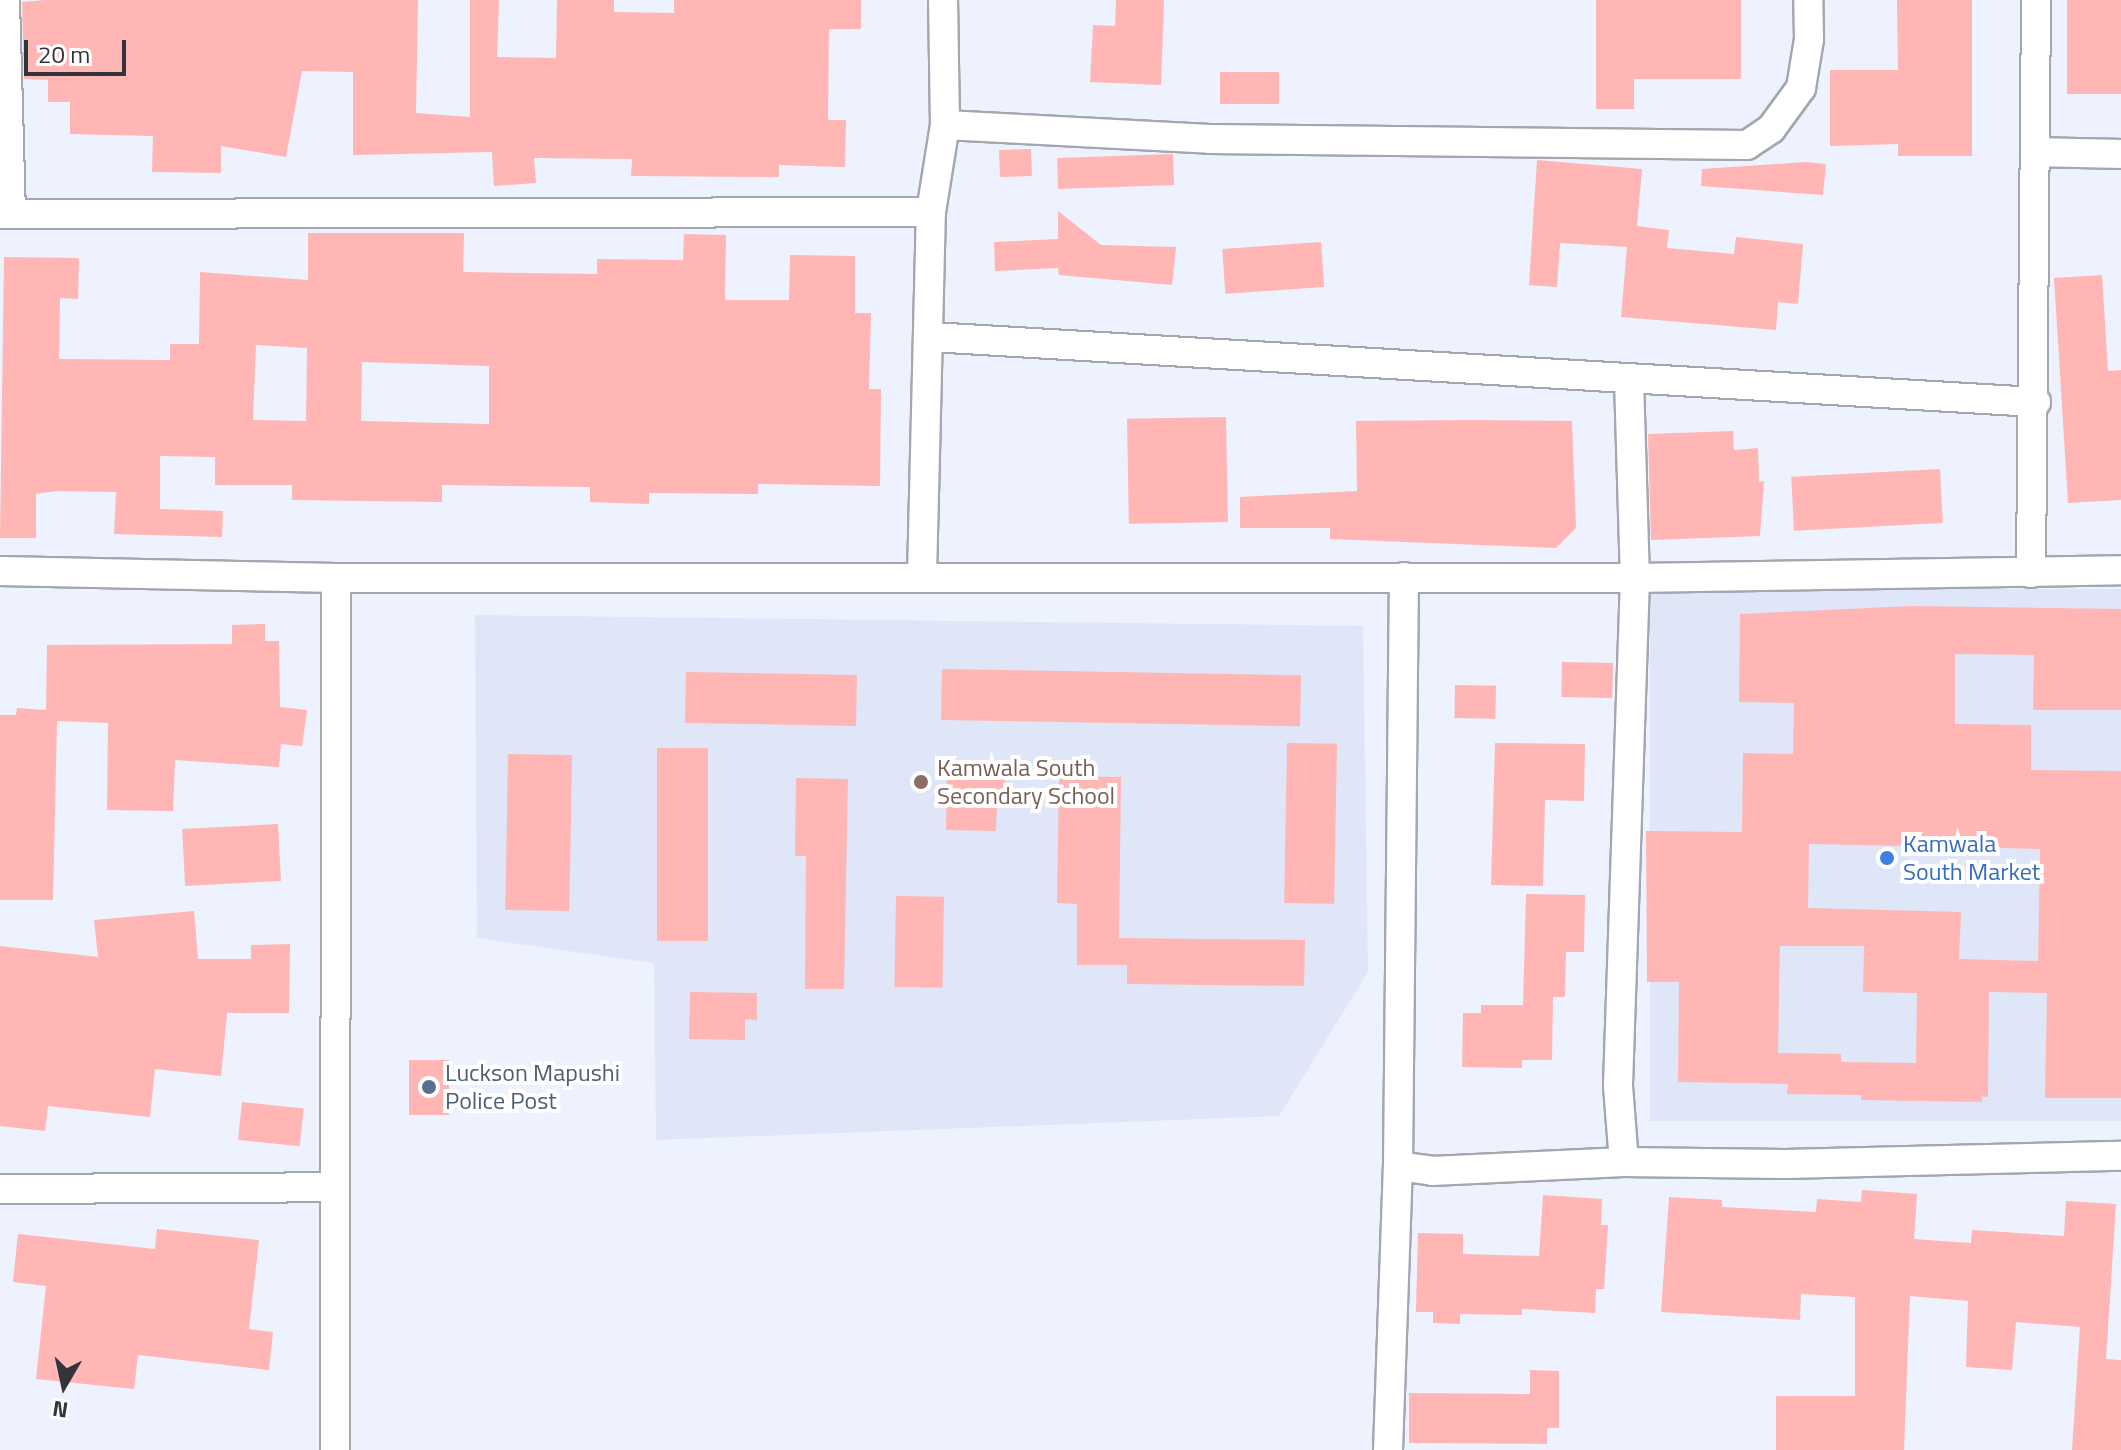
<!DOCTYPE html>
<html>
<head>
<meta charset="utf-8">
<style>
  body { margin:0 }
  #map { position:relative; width:2121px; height:1450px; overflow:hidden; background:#edf2fe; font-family:"Titillium Web",sans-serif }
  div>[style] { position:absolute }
  .built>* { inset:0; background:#dee6f8; transform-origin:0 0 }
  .building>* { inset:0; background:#ffb6b4; transform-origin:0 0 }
  .roads { filter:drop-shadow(2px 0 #a2a7b1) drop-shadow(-2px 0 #a2a7b1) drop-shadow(0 2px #a2a7b1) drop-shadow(0 -2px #a2a7b1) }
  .minor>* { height:28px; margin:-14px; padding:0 14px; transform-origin:14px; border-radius:14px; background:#fff }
  .dots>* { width:22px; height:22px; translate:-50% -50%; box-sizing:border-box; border:4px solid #fff; border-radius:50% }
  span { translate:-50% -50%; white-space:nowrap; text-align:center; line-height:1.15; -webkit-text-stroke:8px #fff; paint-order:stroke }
  .education-label { font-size:24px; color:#785e54 }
  .left { translate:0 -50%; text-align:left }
  .shop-label { font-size:24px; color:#366cbe }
  .service-label { font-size:24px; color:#4e5e75 }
  .north { position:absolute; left:24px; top:1346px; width:80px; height:80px; -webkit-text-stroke:6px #fff; paint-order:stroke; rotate:189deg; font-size:22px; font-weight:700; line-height:32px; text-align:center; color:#323439 }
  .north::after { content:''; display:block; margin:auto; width:28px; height:36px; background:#323439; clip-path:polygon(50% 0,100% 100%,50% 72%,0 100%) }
  .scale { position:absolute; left:24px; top:40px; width:102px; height:36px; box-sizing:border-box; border:4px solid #323439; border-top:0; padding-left:10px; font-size:24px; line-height:28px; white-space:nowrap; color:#323439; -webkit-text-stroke:6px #fff; paint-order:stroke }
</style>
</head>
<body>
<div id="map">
  <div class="built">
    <div style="left:2121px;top:589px;width:532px;height:471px;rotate:90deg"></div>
    <div style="clip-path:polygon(475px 615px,1363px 626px,1368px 972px,1279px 1116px,656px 1140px,654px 963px,477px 938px)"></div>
  </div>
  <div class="building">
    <div style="clip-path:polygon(45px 0,418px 0,416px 113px,470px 117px,470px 0,499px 0,497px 57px,556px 58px,557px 0,614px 0,614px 12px,674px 13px,674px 0,861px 0,861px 29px,829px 29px,828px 120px,846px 120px,845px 167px,779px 165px,779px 177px,631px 176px,632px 159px,534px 158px,536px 183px,494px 186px,492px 152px,353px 155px,353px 72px,302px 71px,286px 157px,221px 146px,221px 173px,152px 172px,153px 136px,70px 134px,70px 102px,48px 102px,48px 80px,24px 79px,22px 2px)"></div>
    <div style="clip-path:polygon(1116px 0,1164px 0,1161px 85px,1090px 82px,1093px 25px,1115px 26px)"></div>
    <div style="clip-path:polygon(1596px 0,1741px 0,1741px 79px,1634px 79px,1634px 109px,1596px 109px)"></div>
    <div style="clip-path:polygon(1897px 0,1972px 0,1972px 156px,1898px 156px,1898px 144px,1830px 146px,1830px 70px,1898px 70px)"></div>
    <div style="left:2067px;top:0;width:54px;height:94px"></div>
    <div style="left:1220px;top:72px;width:59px;height:32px"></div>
    <div style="left:1031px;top:149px;width:27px;height:32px;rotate:88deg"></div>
    <div style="left:1173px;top:154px;width:31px;height:116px;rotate:88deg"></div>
    <div style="clip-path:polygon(1537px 160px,1642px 169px,1637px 226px,1669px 230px,1667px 248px,1734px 254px,1736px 237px,1803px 244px,1798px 304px,1778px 302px,1776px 330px,1621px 317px,1627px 247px,1560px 243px,1557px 287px,1529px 285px)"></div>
    <div style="clip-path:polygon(1806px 162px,1826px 164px,1823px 195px,1701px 186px,1702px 169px)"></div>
    <div style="clip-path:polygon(1058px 211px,1101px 245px,1176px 247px,1172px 285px,1059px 275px,1058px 268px,995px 271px,994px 242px,1058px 239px)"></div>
    <div style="clip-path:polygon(evenodd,308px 233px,464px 233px,463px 272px,597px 274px,597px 259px,683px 260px,684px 234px,726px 235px,725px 300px,789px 300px,790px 255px,855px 256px,855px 313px,871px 313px,869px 389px,881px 389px,880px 486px,758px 484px,758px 494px,649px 493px,649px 504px,590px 502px,590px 487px,442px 485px,442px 502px,292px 500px,292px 485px,215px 485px,215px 457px,160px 456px,160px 509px,223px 511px,222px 537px,114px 534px,116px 492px,56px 491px,36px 494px,36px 538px,0 538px,4px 257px,79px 258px,78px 299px,60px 298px,59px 359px,170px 360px,170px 344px,199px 344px,200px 272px,308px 280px,308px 233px,256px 345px,307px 348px,306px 421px,253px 420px,256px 345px,308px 233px,362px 362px,489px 366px,489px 424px,361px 421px,362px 362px)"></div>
    <div style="left:1321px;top:242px;width:45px;height:99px;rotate:86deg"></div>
    <div style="clip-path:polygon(2102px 275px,2108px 371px,2121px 370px,2121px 500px,2068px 503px,2054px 278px)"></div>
    <div style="left:1226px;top:417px;width:105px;height:99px;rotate:89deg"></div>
    <div style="clip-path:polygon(1470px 420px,1572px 421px,1576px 528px,1556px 548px,1330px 539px,1330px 528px,1240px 528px,1240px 497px,1357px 491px,1356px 421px)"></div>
    <div style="clip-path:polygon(1733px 431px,1734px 450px,1758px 448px,1759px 482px,1764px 481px,1760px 536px,1651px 540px,1648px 434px)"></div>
    <div style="left:1940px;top:469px;width:54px;height:149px;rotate:87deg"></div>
    <div style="clip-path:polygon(evenodd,1911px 606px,2121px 609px,2121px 710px,2033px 710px,2034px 655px,1955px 654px,1955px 724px,2031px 725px,2031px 770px,2121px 771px,2121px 1098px,2045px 1098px,2047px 993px,1989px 992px,1988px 1097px,1982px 1096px,1982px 1102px,1861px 1100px,1861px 1095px,1787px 1094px,1788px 1084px,1678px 1082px,1679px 982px,1647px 982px,1646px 831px,1742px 832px,1743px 753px,1793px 754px,1794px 703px,1739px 702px,1740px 614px,1911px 606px,1809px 844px,2040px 849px,2038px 961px,1959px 959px,1961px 912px,1808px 908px,1809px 844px,1911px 606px,1780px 946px,1864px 946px,1863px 992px,1917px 993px,1916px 1063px,1841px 1062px,1841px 1054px,1778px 1053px,1780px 946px)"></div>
    <div style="clip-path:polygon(265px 624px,265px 641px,279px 641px,280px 707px,307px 710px,302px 746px,281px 744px,279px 767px,175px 760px,173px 811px,107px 810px,108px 723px,57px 721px,53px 900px,0 900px,0 715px,16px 715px,17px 708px,46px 710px,47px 645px,232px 644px,232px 625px)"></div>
    <div style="left:1562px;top:662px;width:51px;height:35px;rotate:1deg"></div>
    <div style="left:942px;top:669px;width:359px;height:51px;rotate:1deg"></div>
    <div style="left:686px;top:672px;width:171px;height:51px;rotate:1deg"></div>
    <div style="left:1455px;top:685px;width:41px;height:33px;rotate:1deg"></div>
    <div style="left:1287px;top:743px;width:50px;height:160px;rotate:1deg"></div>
    <div style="clip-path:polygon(1495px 743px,1585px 744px,1584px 801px,1545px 800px,1543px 886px,1491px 885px)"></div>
    <div style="left:657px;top:748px;width:51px;height:193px"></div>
    <div style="left:508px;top:754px;width:64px;height:156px;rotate:1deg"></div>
    <div style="clip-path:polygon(947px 774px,1005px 774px,1005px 804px,997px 805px,996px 831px,946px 830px)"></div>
    <div style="clip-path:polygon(1059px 776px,1121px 777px,1119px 938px,1305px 940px,1304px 986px,1127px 984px,1127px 965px,1077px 965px,1077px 904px,1057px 903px)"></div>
    <div style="clip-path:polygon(796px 778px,848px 779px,844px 989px,805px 989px,806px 856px,795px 856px)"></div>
    <div style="left:278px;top:824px;width:57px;height:96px;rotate:87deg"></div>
    <div style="clip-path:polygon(1526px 894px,1585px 895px,1584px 952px,1566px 952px,1565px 997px,1553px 997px,1552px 1060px,1522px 1060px,1522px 1068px,1462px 1067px,1463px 1013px,1481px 1013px,1481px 1005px,1523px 1005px)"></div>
    <div style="left:896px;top:896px;width:48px;height:91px;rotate:1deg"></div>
    <div style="clip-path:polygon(194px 911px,198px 959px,251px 959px,251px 945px,290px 944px,289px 1013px,227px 1013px,221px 1076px,155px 1069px,150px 1117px,48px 1106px,45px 1131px,0 1126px,0 946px,98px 957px,94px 920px)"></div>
    <div style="clip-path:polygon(690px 992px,757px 993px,757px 1020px,745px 1019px,745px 1040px,689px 1039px)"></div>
    <div style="left:409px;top:1060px;width:40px;height:55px"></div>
    <div style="left:242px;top:1102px;width:62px;height:38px;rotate:6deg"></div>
    <div style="clip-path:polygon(1862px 1190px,1917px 1194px,1914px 1239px,1971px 1243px,1972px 1230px,2064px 1236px,2066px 1201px,2116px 1204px,2106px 1359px,2121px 1360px,2121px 1450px,2072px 1450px,2080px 1327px,2016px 1322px,2012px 1370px,1966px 1367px,1968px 1301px,1910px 1296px,1904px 1450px,1776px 1450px,1776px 1396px,1855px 1396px,1855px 1297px,1801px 1294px,1800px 1320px,1661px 1312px,1669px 1197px,1722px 1200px,1722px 1207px,1816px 1212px,1817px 1199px,1861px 1202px)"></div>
    <div style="clip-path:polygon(1543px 1195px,1602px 1199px,1601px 1225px,1608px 1225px,1604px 1289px,1596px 1289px,1595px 1313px,1522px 1309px,1522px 1315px,1460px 1314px,1460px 1324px,1433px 1323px,1433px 1312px,1416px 1312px,1418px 1233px,1463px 1234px,1463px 1254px,1539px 1256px)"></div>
    <div style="clip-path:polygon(157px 1229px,259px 1240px,249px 1329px,273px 1332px,269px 1370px,138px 1355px,134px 1389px,36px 1379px,46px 1286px,13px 1282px,18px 1234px,155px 1249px)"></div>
    <div style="clip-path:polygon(1530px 1370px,1559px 1371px,1559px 1428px,1547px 1428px,1547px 1444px,1409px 1443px,1409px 1393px,1530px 1394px)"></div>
  </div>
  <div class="roads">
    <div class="minor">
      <div style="left:5px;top:0;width:214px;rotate:88.4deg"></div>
      <div style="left:945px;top:125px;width:265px;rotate:3deg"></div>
      <div style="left:1210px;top:139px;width:537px;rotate:0.64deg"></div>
      <div style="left:1747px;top:145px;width:29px;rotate:-34deg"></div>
      <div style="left:1771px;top:129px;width:51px;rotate:-53.8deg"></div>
      <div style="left:1801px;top:88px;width:50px;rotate:-80.7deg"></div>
      <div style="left:1809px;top:39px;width:39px;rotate:-91deg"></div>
      <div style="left:2035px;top:152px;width:86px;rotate:1.3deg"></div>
      <div style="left:0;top:214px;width:931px;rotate:-0.12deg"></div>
      <div style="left:931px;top:337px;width:1107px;rotate:3.37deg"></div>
      <div style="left:1629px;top:379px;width:199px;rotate:88.3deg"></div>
      <div style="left:1635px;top:578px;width:508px;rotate:91.92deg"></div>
      <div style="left:1618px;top:1086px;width:76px;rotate:85.5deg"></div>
      <div style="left:1624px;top:1162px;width:161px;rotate:0.7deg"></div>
      <div style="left:1785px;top:1164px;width:336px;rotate:-1.4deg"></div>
      <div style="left:0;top:571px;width:336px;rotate:1.2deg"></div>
      <div style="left:336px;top:578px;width:1299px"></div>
      <div style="left:1635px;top:578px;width:486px;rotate:-0.9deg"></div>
      <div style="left:2031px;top:573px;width:573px;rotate:-89.5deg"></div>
      <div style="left:922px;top:576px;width:364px;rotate:-88.6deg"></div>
      <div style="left:931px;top:212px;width:88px;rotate:-80.9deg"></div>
      <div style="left:945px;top:125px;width:125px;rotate:-90.9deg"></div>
      <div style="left:1398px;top:1166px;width:589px;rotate:-89.42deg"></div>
      <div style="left:0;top:1189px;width:332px;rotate:-0.3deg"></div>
      <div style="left:335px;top:1450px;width:872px;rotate:-89.93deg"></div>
      <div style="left:1388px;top:1450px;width:284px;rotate:-88deg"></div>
      <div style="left:1398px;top:1166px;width:34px;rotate:8deg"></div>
      <div style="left:1432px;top:1171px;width:192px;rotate:-2.7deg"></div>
    </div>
  </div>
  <div class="dots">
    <div style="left:921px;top:782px;background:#8d6e63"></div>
    <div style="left:1887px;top:858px;background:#3f7fe0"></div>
    <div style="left:429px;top:1087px;background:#5c6f8a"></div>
  </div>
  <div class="education-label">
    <span class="left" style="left:937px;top:782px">Kamwala South<br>Secondary School</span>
  </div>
  <div class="shop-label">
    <span class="left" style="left:1903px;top:858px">Kamwala<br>South Market</span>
  </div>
  <div class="service-label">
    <span class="left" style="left:445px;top:1087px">Luckson Mapushi<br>Police Post</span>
  </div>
  <div class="north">N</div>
  <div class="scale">20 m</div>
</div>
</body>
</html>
